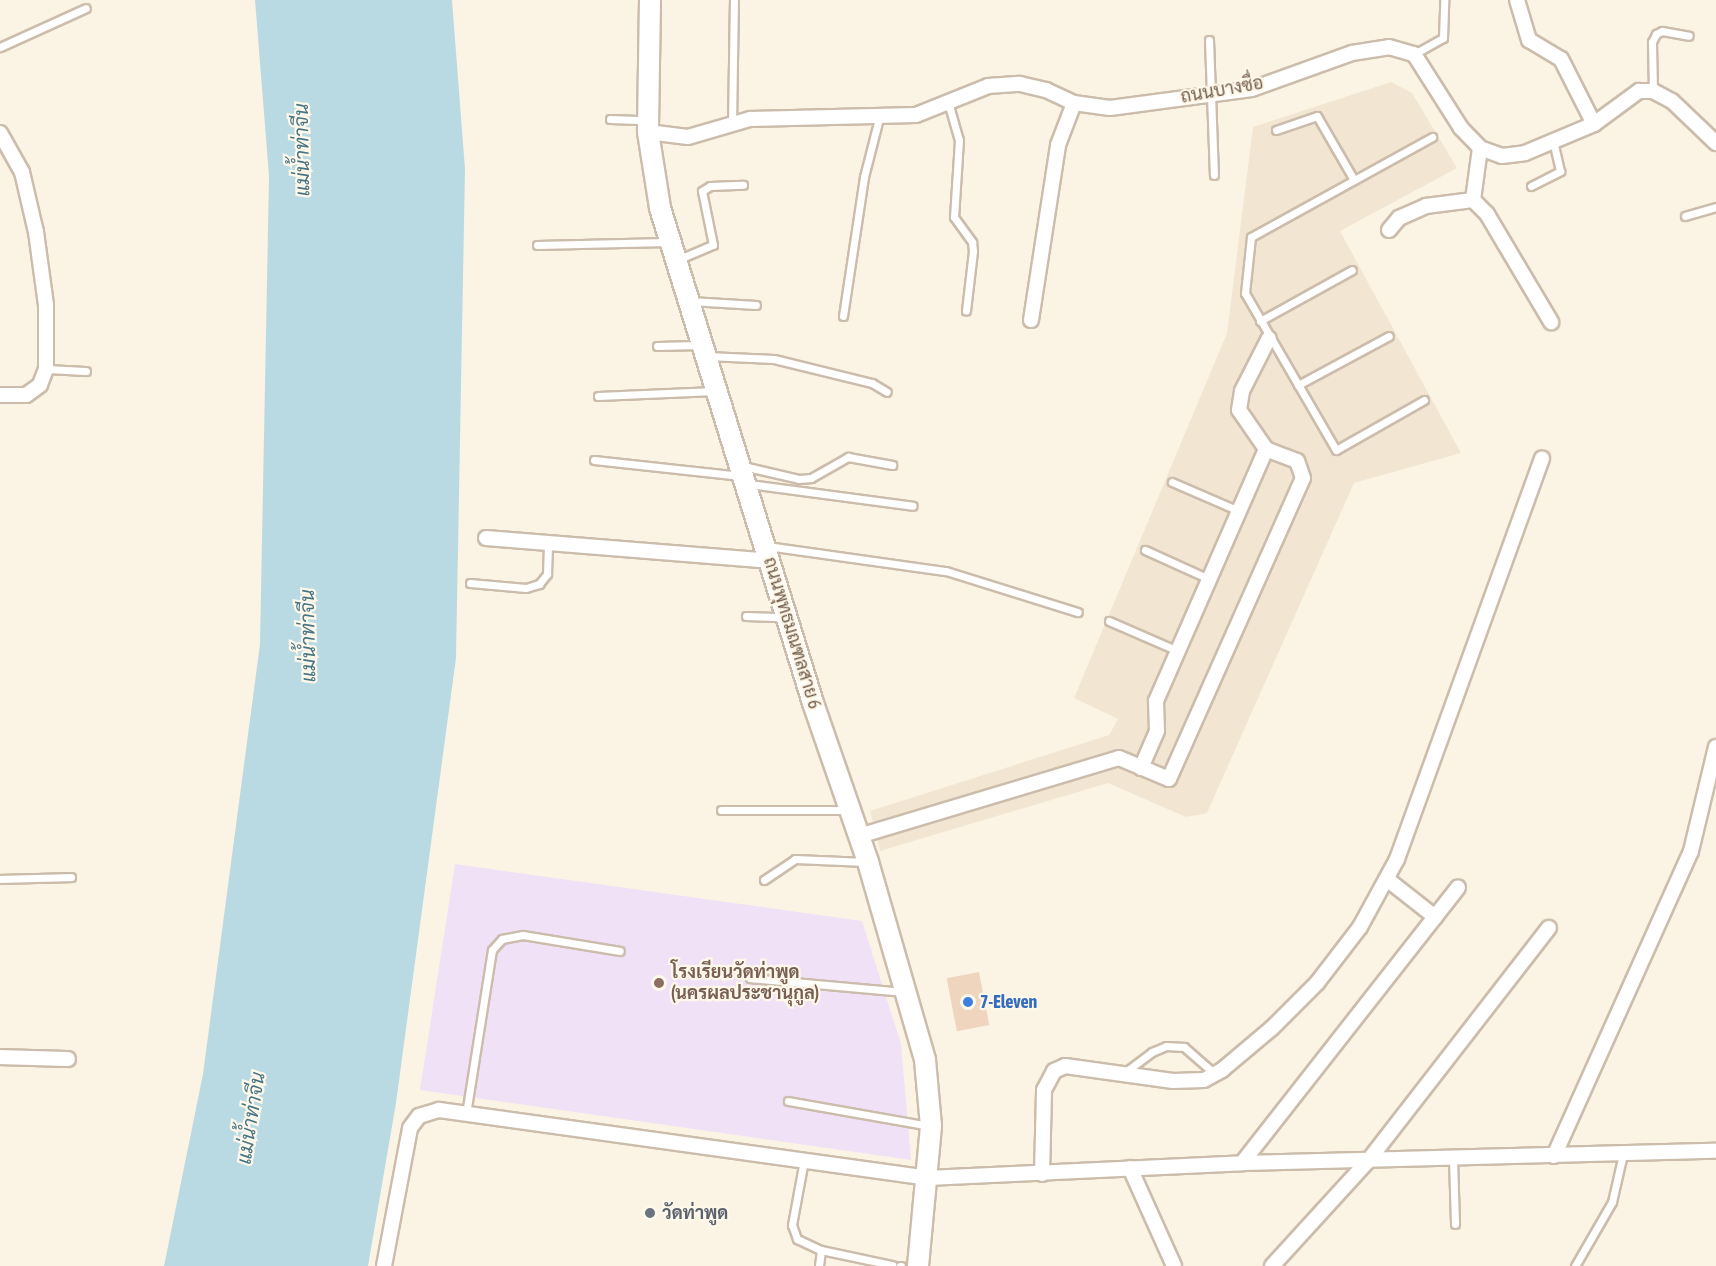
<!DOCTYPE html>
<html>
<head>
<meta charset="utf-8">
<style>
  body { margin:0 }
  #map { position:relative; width:1716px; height:1266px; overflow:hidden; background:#fbf4e4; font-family:"Asap Condensed",Sarabun,sans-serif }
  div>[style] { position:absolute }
  .residential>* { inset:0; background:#f2e6d3 }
  .education>* { inset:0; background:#f1e1f7 }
  .water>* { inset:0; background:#badae3 }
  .building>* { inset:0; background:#efd5be; transform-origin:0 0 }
  .roads { filter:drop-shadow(2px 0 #ccbcab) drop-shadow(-2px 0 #ccbcab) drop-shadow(0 2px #ccbcab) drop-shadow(0 -2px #ccbcab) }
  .service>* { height:7px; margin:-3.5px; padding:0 3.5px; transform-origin:3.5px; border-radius:3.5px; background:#fff }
  .minor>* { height:14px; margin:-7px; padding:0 7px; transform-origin:7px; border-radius:7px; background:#fff }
  .secondary>* { height:20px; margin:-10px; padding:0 10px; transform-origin:10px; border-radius:10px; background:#fff }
  .dots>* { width:16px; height:16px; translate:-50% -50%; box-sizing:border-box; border:3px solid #fef8ea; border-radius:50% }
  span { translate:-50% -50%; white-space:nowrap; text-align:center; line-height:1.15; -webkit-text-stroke:4.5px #fef8ea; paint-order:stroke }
  .street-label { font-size:18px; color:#725c4b }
  .education-label { font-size:18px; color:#785e54; font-weight:700 }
  .left { translate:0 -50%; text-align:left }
  .shop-label { font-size:18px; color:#366cbe; font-weight:700 }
  .worship-label { font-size:18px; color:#5b616d; font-weight:700 }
  .water-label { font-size:20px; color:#477484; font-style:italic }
</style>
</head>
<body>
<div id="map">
  <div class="residential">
    <div style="clip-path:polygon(1391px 82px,1412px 93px,1457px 168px,1340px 231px,1461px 453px,1354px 483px,1207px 813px,1186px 817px,1108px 783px,880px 851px,870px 811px,1109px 735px,1118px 719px,1074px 698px,1227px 333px,1253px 127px)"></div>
  </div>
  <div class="education">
    <div style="clip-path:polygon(455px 864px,862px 921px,901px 1044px,911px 1160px,420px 1090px)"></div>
  </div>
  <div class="water">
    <div style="clip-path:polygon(255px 0,452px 0,465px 169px,456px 658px,396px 1103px,368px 1266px,164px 1266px,203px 1074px,260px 644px,269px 176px)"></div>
  </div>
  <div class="building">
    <div style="left:979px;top:972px;width:54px;height:33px;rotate:79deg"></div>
  </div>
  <div class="roads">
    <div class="service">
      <div style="left:1209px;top:40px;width:135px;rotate:87.9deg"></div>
      <div style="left:0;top:47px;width:94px;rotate:-24.4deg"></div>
      <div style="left:1414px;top:54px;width:33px;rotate:-29deg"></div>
      <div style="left:1443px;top:38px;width:38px;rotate:-88deg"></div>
      <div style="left:1653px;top:91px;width:49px;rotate:-91.2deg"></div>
      <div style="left:1652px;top:42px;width:9px;rotate:-63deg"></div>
      <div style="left:1656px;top:34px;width:7px;rotate:-27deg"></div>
      <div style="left:1662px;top:31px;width:27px;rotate:10deg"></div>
      <div style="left:948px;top:102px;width:40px;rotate:74deg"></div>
      <div style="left:959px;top:140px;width:77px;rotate:93.7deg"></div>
      <div style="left:954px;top:217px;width:31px;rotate:54deg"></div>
      <div style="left:972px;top:242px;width:9px;rotate:84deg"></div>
      <div style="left:973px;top:251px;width:60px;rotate:96.7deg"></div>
      <div style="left:610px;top:119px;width:35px;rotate:2deg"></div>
      <div style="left:732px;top:125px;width:125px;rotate:-89.1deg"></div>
      <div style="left:1276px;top:130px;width:43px;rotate:-18.9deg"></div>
      <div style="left:1317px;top:116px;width:74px;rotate:60deg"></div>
      <div style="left:1531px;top:186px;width:33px;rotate:-27deg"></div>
      <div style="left:1560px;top:171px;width:31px;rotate:-103deg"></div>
      <div style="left:1685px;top:216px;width:32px;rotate:-16deg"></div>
      <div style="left:537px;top:245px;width:130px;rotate:-1.3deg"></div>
      <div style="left:677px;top:260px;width:39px;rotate:-23deg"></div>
      <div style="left:713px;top:245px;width:55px;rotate:-101.5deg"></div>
      <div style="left:702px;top:191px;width:9px;rotate:-32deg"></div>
      <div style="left:710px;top:186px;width:33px;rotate:-2deg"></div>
      <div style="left:690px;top:301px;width:66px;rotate:3.5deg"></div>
      <div style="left:843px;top:316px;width:141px;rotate:-81.4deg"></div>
      <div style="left:864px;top:177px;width:61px;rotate:-75.7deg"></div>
      <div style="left:1260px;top:321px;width:105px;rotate:-29deg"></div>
      <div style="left:657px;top:346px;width:42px;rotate:-1.4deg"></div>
      <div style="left:707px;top:356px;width:67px;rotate:2.6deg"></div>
      <div style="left:774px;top:359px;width:101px;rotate:13.8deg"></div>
      <div style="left:872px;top:383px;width:17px;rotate:31deg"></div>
      <div style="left:46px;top:369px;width:40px;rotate:2.9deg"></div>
      <div style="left:1298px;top:385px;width:103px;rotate:-28.3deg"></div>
      <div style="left:598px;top:396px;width:117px;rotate:-2.4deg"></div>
      <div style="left:1424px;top:400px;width:101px;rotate:150.4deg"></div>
      <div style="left:1336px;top:450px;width:181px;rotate:-120.1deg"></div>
      <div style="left:1245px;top:293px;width:56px;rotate:-83.9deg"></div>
      <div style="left:1251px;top:237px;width:207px;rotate:-28.9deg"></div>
      <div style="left:594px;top:460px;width:148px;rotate:6.2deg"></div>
      <div style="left:743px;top:466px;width:57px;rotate:13.1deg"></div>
      <div style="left:799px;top:479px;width:12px;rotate:-5deg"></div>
      <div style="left:811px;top:478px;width:43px;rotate:-29.6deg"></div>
      <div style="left:848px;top:457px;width:45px;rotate:10.3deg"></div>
      <div style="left:1172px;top:482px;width:73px;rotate:23.4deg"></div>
      <div style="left:749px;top:484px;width:165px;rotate:7.6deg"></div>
      <div style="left:767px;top:546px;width:181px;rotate:8deg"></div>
      <div style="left:946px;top:571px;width:138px;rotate:17.3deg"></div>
      <div style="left:1145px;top:550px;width:70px;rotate:24.4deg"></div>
      <div style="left:470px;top:583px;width:56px;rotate:5.1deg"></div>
      <div style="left:526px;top:588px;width:14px;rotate:-17deg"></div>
      <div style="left:539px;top:584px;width:13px;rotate:-51deg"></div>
      <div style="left:547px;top:574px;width:31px;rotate:-88deg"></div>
      <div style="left:746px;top:616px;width:37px;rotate:2deg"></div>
      <div style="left:1109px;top:621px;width:75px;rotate:23.5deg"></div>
      <div style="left:721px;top:810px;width:127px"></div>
      <div style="left:0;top:879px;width:71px;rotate:-1.6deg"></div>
      <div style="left:764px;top:880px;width:37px;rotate:-34deg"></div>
      <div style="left:795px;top:859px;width:71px;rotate:2.4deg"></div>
      <div style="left:750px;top:978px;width:154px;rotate:5.2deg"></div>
      <div style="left:1124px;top:1073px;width:35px;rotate:-37deg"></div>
      <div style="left:1152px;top:1052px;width:15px;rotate:-23deg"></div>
      <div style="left:1166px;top:1046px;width:18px;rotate:3deg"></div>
      <div style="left:1184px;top:1047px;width:41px;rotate:41.1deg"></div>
      <div style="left:788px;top:1101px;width:144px;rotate:10deg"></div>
      <div style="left:466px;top:1114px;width:166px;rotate:-81deg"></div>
      <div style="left:492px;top:950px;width:15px;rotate:-48deg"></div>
      <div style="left:502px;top:939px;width:21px;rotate:-11deg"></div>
      <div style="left:523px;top:935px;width:98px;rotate:9.4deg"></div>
      <div style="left:1453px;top:1159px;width:65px;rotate:88.2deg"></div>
      <div style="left:804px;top:1160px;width:66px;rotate:100.5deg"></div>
      <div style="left:792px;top:1225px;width:15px;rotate:70deg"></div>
      <div style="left:797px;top:1239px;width:26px;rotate:25deg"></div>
      <div style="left:821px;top:1250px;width:73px;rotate:11.9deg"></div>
      <div style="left:819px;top:1266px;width:16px;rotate:-83deg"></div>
      <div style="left:900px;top:1266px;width:1px"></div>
      <div style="left:1575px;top:1266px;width:74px;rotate:-60deg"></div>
      <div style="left:1612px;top:1202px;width:49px;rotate:-77.1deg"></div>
    </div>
    <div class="minor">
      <div style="left:1517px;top:0;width:42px;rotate:73.3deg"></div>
      <div style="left:1529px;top:40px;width:37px;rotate:31deg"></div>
      <div style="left:1561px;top:59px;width:73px;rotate:63.1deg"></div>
      <div style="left:648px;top:132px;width:40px;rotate:7.1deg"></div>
      <div style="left:688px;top:137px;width:65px;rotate:-16.2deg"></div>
      <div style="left:750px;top:119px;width:166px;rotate:-1.4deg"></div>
      <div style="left:916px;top:115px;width:78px;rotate:-21.9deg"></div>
      <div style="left:988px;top:86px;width:32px;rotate:-4deg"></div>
      <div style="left:1020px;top:84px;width:27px;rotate:13deg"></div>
      <div style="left:1046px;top:90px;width:31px;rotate:25deg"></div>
      <div style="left:1074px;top:103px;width:36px;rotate:8deg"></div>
      <div style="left:1110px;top:108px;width:143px;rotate:-7.6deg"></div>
      <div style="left:1252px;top:89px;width:106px;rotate:-19.8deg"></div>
      <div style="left:1352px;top:53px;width:37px;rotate:-9deg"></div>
      <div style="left:1389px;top:47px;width:26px;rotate:16deg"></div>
      <div style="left:1414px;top:54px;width:88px;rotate:57.6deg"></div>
      <div style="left:1461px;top:128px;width:28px;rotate:46deg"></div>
      <div style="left:1480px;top:148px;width:23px;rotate:20deg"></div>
      <div style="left:1502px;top:156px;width:23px;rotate:-7deg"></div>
      <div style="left:1525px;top:153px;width:75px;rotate:-22.8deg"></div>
      <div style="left:1594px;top:124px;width:56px;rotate:-36.3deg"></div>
      <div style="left:1639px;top:91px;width:14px"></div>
      <div style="left:1653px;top:91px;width:21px;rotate:28deg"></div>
      <div style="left:1672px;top:101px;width:61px;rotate:43.7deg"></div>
      <div style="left:0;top:133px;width:45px;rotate:60.6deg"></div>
      <div style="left:22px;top:172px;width:62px;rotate:76.9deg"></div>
      <div style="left:36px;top:232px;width:74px;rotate:82.2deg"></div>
      <div style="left:46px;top:305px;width:64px;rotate:90deg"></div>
      <div style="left:46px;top:369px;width:17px;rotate:111deg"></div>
      <div style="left:40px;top:385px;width:17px;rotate:144deg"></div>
      <div style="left:26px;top:395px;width:26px;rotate:180deg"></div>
      <div style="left:1473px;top:200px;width:52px;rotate:-82.3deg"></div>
      <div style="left:1389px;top:230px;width:16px;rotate:-50deg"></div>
      <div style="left:1399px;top:218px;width:30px;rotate:-24deg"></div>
      <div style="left:1426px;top:206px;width:47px;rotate:-7.3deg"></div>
      <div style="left:1473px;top:200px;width:20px;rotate:45deg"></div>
      <div style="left:1487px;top:214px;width:126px;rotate:59.3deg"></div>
      <div style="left:1031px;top:320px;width:177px;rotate:-81.2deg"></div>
      <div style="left:1058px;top:145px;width:45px;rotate:-69.1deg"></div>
      <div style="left:486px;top:538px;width:284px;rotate:4.6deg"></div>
      <div style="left:1141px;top:768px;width:40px;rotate:-66.6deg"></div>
      <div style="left:1157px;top:731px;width:30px;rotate:-92deg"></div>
      <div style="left:1156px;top:701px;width:275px;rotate:-66.4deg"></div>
      <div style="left:859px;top:836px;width:271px;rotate:-16.7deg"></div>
      <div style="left:1119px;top:758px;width:54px;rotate:22.8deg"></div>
      <div style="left:1169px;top:779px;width:329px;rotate:-66deg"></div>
      <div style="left:1303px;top:478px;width:18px;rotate:-109deg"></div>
      <div style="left:1297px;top:461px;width:33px;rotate:-159deg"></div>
      <div style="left:1266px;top:449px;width:47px;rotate:-124.7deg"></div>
      <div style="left:1239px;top:410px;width:19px;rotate:-81deg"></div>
      <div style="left:1242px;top:391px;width:59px;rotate:-63deg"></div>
      <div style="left:1388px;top:880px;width:60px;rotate:38.2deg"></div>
      <div style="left:0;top:1057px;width:68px;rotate:1.7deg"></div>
      <div style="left:1554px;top:1156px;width:334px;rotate:-65.8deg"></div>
      <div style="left:1691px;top:851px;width:107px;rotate:-76.5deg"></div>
      <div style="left:1242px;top:1163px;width:350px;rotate:-51.9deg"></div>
      <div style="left:1130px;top:1168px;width:107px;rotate:65.8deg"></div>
      <div style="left:1042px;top:1174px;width:84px;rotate:-88.6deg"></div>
      <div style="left:1044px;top:1090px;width:21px;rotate:-62deg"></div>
      <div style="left:1054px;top:1071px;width:12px;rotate:-24deg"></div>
      <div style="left:1065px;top:1066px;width:109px;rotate:7.9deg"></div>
      <div style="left:1173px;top:1081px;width:31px;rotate:-2deg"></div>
      <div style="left:1204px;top:1080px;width:21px;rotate:-29deg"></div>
      <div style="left:1222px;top:1070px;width:65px;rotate:-40deg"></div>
      <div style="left:1272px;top:1028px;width:64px;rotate:-45deg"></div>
      <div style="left:1317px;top:983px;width:71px;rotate:-52.5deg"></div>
      <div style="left:1360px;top:927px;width:77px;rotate:-61.4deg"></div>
      <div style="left:1397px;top:859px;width:426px;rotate:-70.1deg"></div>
      <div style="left:384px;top:1266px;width:140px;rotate:-79.3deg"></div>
      <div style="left:410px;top:1128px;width:15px;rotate:-53deg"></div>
      <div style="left:419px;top:1116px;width:21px;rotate:-17deg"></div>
      <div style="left:439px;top:1110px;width:495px;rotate:7.9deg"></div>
      <div style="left:929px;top:1178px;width:313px;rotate:-2.7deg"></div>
      <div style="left:1242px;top:1163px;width:474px;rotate:-1.5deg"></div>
      <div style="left:1272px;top:1266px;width:142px;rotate:-47.6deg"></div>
      <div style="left:1368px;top:1161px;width:295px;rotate:-52.2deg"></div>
    </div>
    <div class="secondary">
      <div style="left:650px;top:0;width:132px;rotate:90.9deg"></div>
      <div style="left:648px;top:132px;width:77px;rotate:81deg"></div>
      <div style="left:660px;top:208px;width:518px;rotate:72.82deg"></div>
      <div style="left:813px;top:703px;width:168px;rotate:70.9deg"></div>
      <div style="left:868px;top:862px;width:206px;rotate:73.9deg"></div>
      <div style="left:925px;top:1060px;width:66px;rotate:84.8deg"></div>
      <div style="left:931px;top:1126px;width:141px;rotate:95.3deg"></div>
    </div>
  </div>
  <div class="dots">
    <div style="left:659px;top:983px;background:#8d6e63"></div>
    <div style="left:968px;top:1002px;background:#3f7fe0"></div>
    <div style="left:650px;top:1213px;background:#6b7280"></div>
  </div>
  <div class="street-label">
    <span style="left:1222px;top:90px;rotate:-10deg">ถนนบางซื่อ</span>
    <span style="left:792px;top:633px;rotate:73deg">ถนนพุทธมณฑลสาย 6</span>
  </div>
  <div class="education-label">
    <span class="left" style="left:671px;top:983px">โรงเรียนวัดท่าพูด<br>(นครผลประชานุกูล)</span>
  </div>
  <div class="shop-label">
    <span class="left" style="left:980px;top:1002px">7-Eleven</span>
  </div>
  <div class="worship-label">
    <span class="left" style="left:662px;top:1213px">วัดท่าพูด</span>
  </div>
  <div class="water-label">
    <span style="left:301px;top:150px;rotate:-91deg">แม่น้ำท่าจีน</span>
    <span style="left:307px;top:636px;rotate:-91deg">แม่น้ำท่าจีน</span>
    <span style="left:250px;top:1118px;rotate:-81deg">แม่น้ำท่าจีน</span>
  </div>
</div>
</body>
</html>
